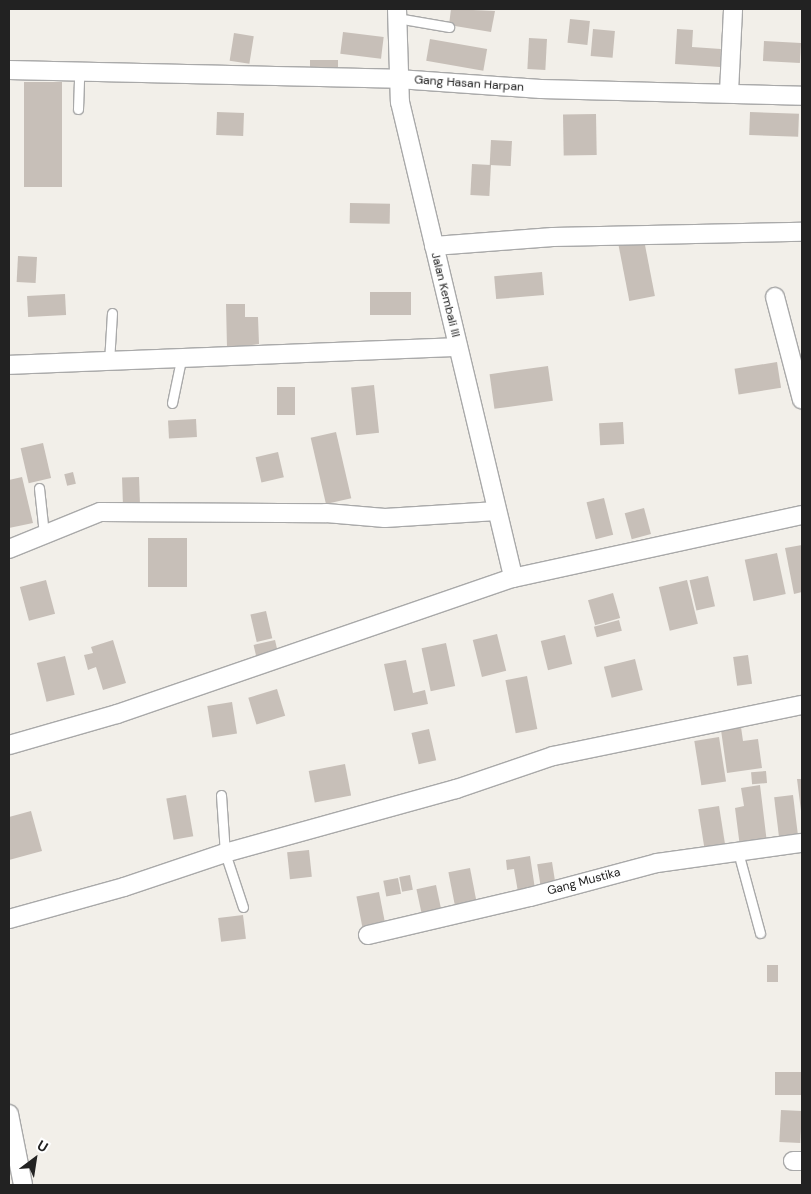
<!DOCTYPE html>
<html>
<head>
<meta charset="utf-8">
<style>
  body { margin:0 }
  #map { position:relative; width:811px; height:1194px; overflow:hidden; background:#f2efe9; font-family:"DM Sans",sans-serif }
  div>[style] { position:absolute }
  .building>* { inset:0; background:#c7bfb8; transform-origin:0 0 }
  .roads { filter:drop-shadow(1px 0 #a9a9a9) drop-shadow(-1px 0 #a9a9a9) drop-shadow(0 1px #a9a9a9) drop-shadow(0 -1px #a9a9a9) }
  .lane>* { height:9px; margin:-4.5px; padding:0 4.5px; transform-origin:4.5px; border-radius:4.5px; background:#fff }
  .street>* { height:18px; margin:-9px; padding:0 9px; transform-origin:9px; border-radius:9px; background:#fff }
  span { translate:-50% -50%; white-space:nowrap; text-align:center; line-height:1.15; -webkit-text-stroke:4px #fff; paint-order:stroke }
  .street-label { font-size:12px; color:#222 }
  .frame { position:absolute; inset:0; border:10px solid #222; pointer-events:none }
  .north { position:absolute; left:10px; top:1134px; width:50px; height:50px; -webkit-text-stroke:4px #fff; paint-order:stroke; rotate:31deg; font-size:14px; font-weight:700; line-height:20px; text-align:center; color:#222 }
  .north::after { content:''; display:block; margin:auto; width:18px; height:22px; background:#222; clip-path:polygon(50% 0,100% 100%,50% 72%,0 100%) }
</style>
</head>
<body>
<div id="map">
  <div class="building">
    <div style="clip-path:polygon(451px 9px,495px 11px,491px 32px,449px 25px)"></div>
    <div style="left:570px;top:19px;width:20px;height:24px;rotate:6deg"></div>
    <div style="left:593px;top:29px;width:22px;height:27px;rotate:5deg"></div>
    <div style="clip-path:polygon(677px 29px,693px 30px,692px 47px,721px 49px,720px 67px,675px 64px)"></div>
    <div style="left:343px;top:32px;width:41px;height:22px;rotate:7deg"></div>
    <div style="left:234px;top:33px;width:20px;height:28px;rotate:9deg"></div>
    <div style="left:529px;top:38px;width:18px;height:31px;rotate:3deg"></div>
    <div style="left:430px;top:39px;width:58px;height:22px;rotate:10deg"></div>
    <div style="left:764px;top:41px;width:37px;height:20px;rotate:3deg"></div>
    <div style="left:310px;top:60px;width:28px;height:14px"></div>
    <div style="left:24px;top:82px;width:38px;height:105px"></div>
    <div style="left:217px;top:112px;width:27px;height:23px;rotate:2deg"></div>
    <div style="left:750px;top:112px;width:49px;height:23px;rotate:2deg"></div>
    <div style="left:596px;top:114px;width:41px;height:33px;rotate:89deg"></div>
    <div style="left:491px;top:140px;width:21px;height:25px;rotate:3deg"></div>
    <div style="left:472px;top:164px;width:19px;height:31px;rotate:3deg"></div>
    <div style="left:350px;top:203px;width:40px;height:20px;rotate:1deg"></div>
    <div style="left:644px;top:240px;width:57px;height:26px;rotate:79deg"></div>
    <div style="left:18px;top:256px;width:19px;height:26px;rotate:3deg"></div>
    <div style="left:542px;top:272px;width:23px;height:48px;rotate:85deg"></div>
    <div style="left:370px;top:292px;width:41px;height:23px"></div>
    <div style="left:65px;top:294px;width:21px;height:38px;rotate:87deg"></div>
    <div style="clip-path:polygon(226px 304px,245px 304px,245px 317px,258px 317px,259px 344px,227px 348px)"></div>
    <div style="left:777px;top:362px;width:26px;height:43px;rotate:81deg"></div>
    <div style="left:548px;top:366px;width:35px;height:59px;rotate:82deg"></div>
    <div style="left:374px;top:385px;width:48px;height:23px;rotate:84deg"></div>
    <div style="left:277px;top:387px;width:18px;height:28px"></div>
    <div style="left:196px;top:419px;width:18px;height:28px;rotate:87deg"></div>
    <div style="left:623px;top:422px;width:22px;height:24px;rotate:87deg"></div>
    <div style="left:336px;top:432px;width:68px;height:26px;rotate:77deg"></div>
    <div style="left:43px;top:443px;width:36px;height:23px;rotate:77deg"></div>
    <div style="left:278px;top:452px;width:26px;height:23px;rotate:77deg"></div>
    <div style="left:73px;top:472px;width:12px;height:9px;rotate:76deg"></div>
    <div style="clip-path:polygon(22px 477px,33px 523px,9px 528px,9px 480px)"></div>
    <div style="left:139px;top:477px;width:29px;height:17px;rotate:88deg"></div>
    <div style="left:604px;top:498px;width:38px;height:18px;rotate:76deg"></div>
    <div style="left:644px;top:508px;width:27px;height:20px;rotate:75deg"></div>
    <div style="left:148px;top:538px;width:39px;height:49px"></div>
    <div style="clip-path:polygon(802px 545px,802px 592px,794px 594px,785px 548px)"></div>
    <div style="left:777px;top:553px;width:42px;height:33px;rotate:78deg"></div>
    <div style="left:708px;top:576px;width:31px;height:19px;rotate:77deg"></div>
    <div style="left:46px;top:580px;width:35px;height:27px;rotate:75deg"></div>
    <div style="left:687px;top:580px;width:45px;height:29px;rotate:76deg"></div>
    <div style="left:613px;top:593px;width:26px;height:26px;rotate:74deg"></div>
    <div style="left:266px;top:611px;width:28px;height:16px;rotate:77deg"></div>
    <div style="left:619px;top:620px;width:11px;height:26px;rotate:75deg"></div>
    <div style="left:497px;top:634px;width:38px;height:25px;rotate:76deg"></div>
    <div style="left:565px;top:635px;width:30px;height:25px;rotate:76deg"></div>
    <div style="clip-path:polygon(113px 640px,126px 683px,103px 690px,96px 667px,88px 670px,84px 655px,93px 653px,91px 647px)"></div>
    <div style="left:275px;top:640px;width:18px;height:22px;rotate:77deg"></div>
    <div style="left:446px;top:643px;width:44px;height:25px;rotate:78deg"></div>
    <div style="left:748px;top:655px;width:29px;height:15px;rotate:82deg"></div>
    <div style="left:65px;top:656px;width:40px;height:29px;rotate:76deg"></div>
    <div style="left:635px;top:659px;width:32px;height:32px;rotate:76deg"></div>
    <div style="clip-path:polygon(406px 660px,413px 693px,425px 690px,428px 704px,394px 711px,384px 664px)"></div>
    <div style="left:527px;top:676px;width:54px;height:22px;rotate:79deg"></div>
    <div style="left:277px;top:689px;width:28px;height:30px;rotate:73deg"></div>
    <div style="left:232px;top:702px;width:32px;height:25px;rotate:81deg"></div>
    <div style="clip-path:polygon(741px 727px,743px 741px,758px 739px,762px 768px,727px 773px,721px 730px)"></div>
    <div style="left:429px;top:729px;width:32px;height:18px;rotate:77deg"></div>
    <div style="left:719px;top:737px;width:45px;height:25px;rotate:81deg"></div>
    <div style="left:345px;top:764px;width:32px;height:37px;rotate:79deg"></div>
    <div style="left:766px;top:771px;width:12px;height:15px;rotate:85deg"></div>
    <div style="clip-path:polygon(797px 779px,802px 779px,802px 811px,801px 811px)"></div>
    <div style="clip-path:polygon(760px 785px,767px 843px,740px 847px,735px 808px,744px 806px,741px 788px)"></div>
    <div style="left:186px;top:795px;width:42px;height:20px;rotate:80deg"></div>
    <div style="left:793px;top:795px;width:39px;height:19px;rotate:83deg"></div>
    <div style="left:719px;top:806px;width:40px;height:21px;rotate:81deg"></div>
    <div style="clip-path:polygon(31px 811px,42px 851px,9px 860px,9px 817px)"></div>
    <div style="left:309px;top:850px;width:27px;height:22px;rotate:84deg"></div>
    <div style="clip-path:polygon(530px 856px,535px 889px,518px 892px,514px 869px,507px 870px,506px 860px)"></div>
    <div style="left:552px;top:862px;width:25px;height:15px;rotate:81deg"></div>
    <div style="left:470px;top:868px;width:33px;height:22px;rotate:79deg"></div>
    <div style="left:410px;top:875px;width:15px;height:11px;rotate:79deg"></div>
    <div style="left:398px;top:878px;width:16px;height:15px;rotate:79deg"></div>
    <div style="left:436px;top:885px;width:25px;height:20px;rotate:78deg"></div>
    <div style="left:379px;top:892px;width:36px;height:23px;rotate:79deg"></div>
    <div style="left:243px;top:915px;width:24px;height:25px;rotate:83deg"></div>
    <div style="left:767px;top:965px;width:11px;height:17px"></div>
    <div style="left:775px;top:1072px;width:27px;height:23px"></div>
    <div style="left:781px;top:1110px;width:21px;height:32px;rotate:3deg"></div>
  </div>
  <div class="roads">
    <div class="lane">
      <div style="left:397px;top:18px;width:53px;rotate:9.8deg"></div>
      <div style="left:78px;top:109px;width:35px;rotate:-88deg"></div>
      <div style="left:109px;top:362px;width:49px;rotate:-86.5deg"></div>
      <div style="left:172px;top:403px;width:44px;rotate:-78.2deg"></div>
      <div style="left:39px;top:488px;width:46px;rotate:83.8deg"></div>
      <div style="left:221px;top:795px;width:58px;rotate:86.1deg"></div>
      <div style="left:225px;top:853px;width:57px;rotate:71.6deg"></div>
      <div style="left:738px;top:852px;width:84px;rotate:74.8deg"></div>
    </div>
    <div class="street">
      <div style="left:397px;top:9px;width:93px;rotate:88.2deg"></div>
      <div style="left:400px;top:102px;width:489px;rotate:76.6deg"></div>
      <div style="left:9px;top:70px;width:389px;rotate:1.3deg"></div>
      <div style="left:398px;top:79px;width:143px;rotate:4deg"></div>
      <div style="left:541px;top:89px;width:261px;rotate:1.5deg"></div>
      <div style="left:729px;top:92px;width:83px;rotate:-87.2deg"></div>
      <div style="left:434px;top:246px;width:119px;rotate:-4.3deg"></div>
      <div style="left:553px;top:237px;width:249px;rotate:-1.2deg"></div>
      <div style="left:775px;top:297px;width:106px;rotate:75.3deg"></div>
      <div style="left:9px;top:365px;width:449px;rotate:-2.3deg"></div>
      <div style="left:9px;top:549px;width:98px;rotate:-22.1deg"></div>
      <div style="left:100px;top:512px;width:226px;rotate:0.3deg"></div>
      <div style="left:326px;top:513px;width:59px;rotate:4.8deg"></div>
      <div style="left:385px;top:518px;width:112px;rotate:-3.6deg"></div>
      <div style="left:9px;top:745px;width:112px;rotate:-16deg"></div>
      <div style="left:117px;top:714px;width:419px;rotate:-19deg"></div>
      <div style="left:513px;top:578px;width:296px;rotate:-12.3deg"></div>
      <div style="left:9px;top:919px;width:119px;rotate:-15.5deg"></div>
      <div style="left:124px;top:887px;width:107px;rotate:-18.6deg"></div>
      <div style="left:225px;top:853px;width:240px;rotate:-15.5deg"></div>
      <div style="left:456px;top:789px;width:102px;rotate:-18.8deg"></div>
      <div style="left:553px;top:756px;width:254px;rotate:-11.6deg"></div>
      <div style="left:368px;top:935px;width:166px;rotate:-13.2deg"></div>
      <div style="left:530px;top:897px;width:131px;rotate:-15deg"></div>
      <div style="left:657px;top:863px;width:146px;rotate:-7.9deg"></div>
      <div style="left:9px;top:1114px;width:72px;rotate:78.8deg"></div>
      <div style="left:793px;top:1161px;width:9px"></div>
    </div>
  </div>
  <div class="street-label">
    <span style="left:469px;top:84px;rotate:4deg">Gang Hasan Harpan</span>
    <span style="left:445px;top:295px;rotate:76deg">Jalan Kembali III</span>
    <span style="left:584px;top:882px;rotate:-15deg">Gang Mustika</span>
  </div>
  <div class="frame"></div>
  <div class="north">U</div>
</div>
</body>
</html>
